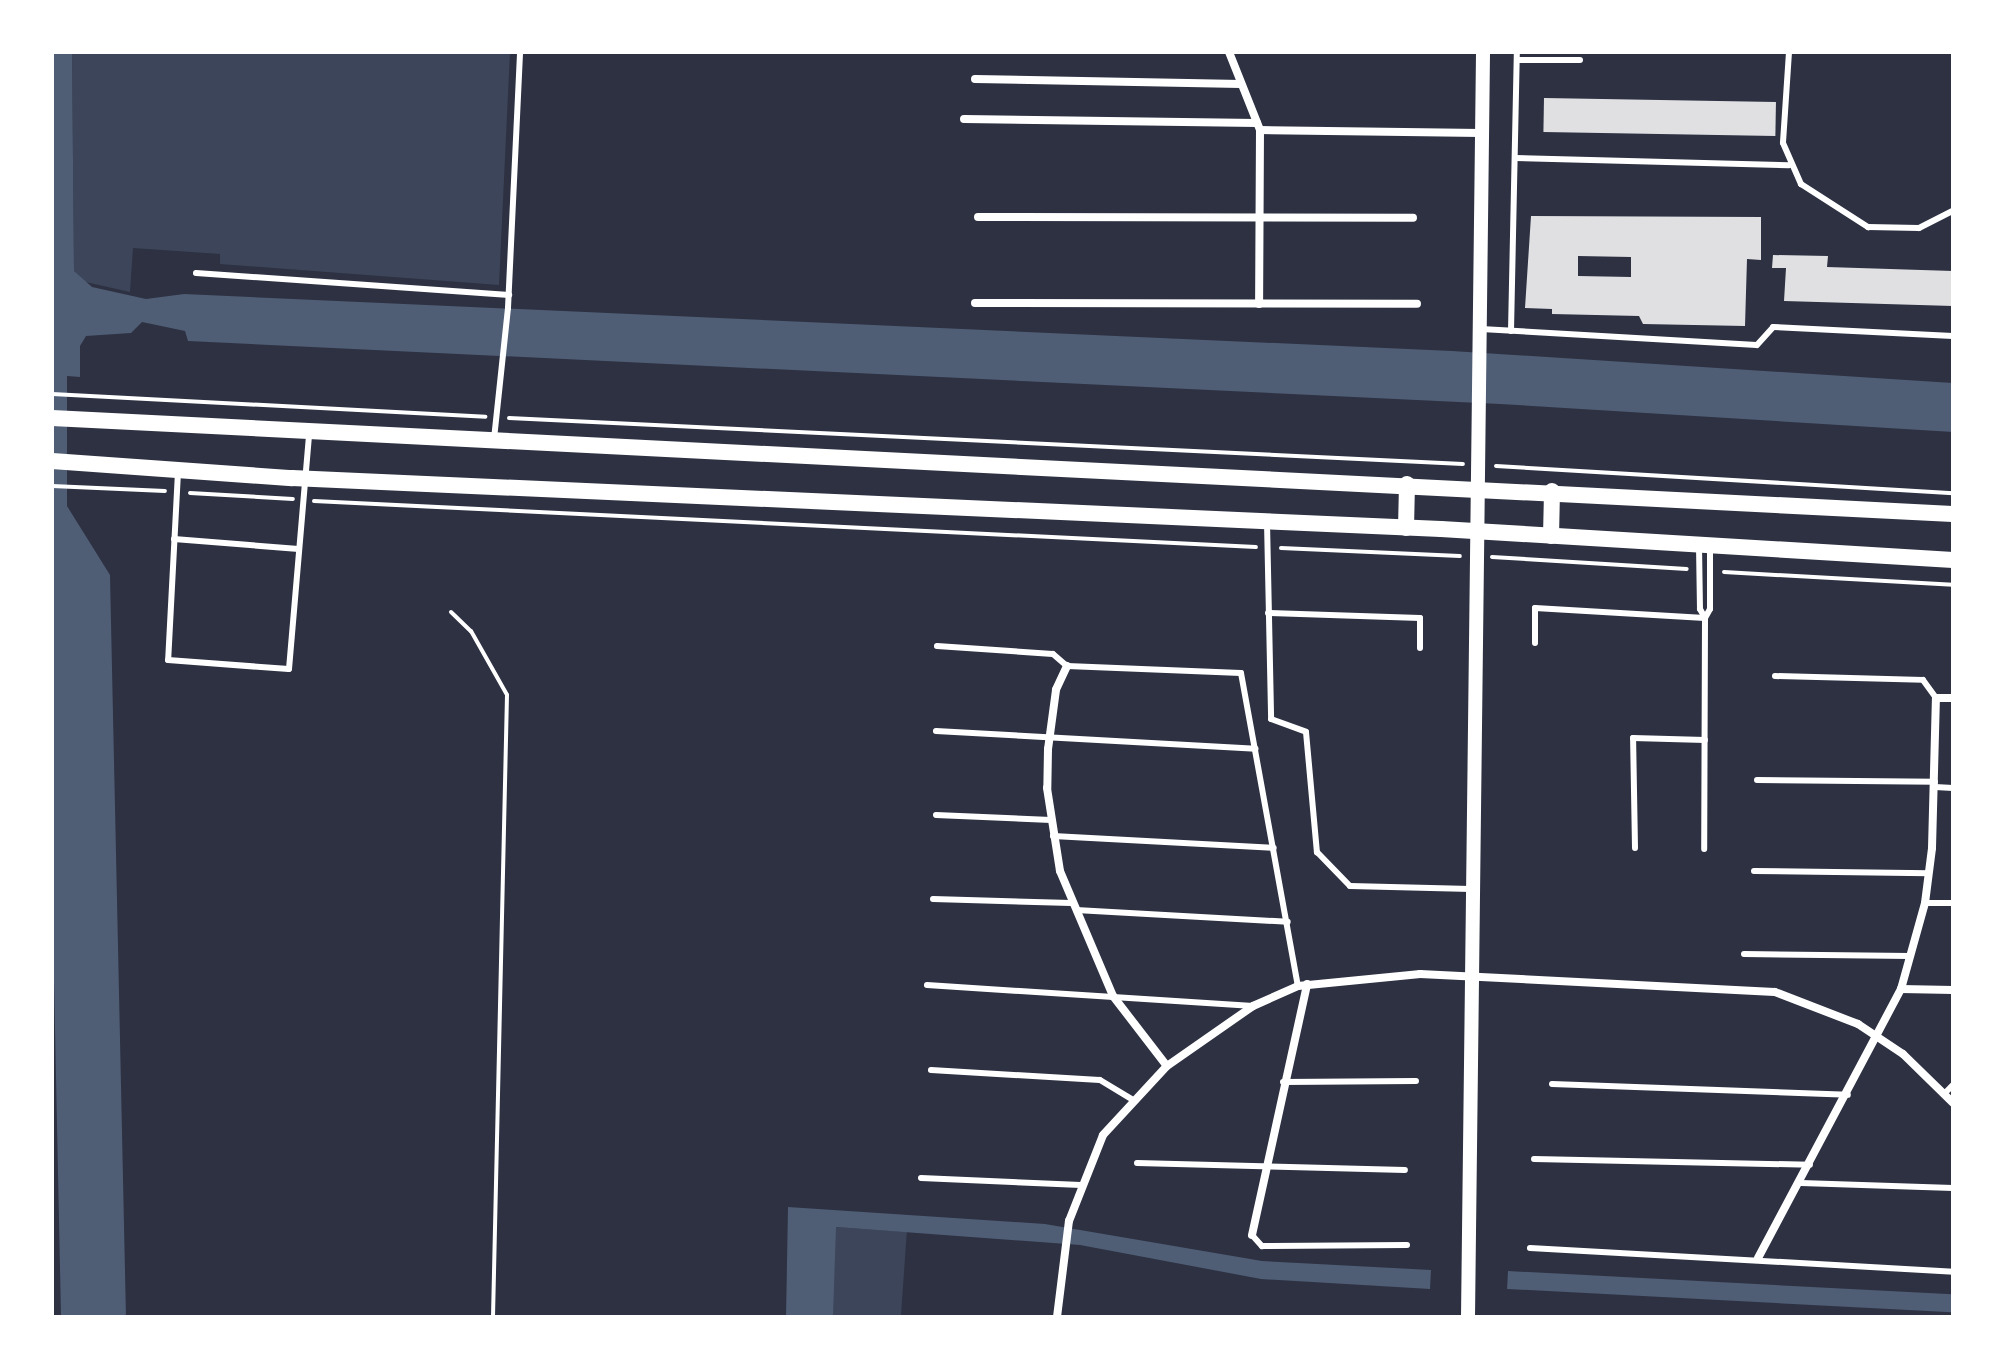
<!DOCTYPE html>
<html>
<head>
<meta charset="utf-8">
<style>
  body { margin:0 }
  #map { position:relative; width:2005px; height:1369px; overflow:hidden; background:#2d3142; font-family:Montserrat,sans-serif }
  div>[style] { position:absolute }
  .green>* { inset:0; background:#3c4559; transform-origin:0 0 }
  .water>* { inset:0; background:#4f5d75; transform-origin:0 0 }
  .building>* { inset:0; background:#e0e0e3; transform-origin:0 0 }
  .path>* { height:4px; margin:-2px; padding:0 2px; transform-origin:2px; border-radius:2px; background:#fff }
  .service>* { height:6px; margin:-3px; padding:0 3px; transform-origin:3px; border-radius:3px; background:#fff }
  .minor>* { height:8px; margin:-4px; padding:0 4px; transform-origin:4px; border-radius:4px; background:#fff }
  .tertiary>* { height:14px; margin:-7px; padding:0 7px; transform-origin:7px; border-radius:7px; background:#fff }
  .secondary>* { height:16px; margin:-8px; padding:0 8px; transform-origin:8px; border-radius:8px; background:#fff }
  span { translate:-50% -50%; white-space:nowrap; text-align:center; line-height:1.15; -webkit-text-stroke:8px #fff; paint-order:stroke }
  .frame { position:absolute; inset:0; border:54px solid #fff; pointer-events:none }
</style>
</head>
<body>
<div id="map">
  <div class="green">
    <div style="clip-path:polygon(72px 52px,510px 52px,499px 285px,220px 264px,220px 254px,133px 248px,130px 292px,81px 281px,74px 271px)"></div>
    <div style="left:835px;top:1227px;width:72px;height:90px;rotate:4deg"></div>
  </div>
  <div class="water">
    <div style="clip-path:polygon(52px 52px,72px 52px,74px 271px,92px 287px,146px 299px,184px 294px,1452px 351px,1953px 383px,1953px 432px,1500px 404px,188px 341px,185px 331px,142px 322px,131px 333px,86px 336px,80px 346px,80px 377px,67px 376px,67px 506px,110px 575px,126px 1317px,61px 1317px,52px 885px)"></div>
    <div style="clip-path:polygon(788px 1207px,1045px 1224px,1262px 1261px,1431px 1270px,1430px 1289px,1261px 1279px,1080px 1245px,836px 1227px,833px 1317px,786px 1317px)"></div>
    <div style="left:1508px;top:1271px;width:445px;height:18px;rotate:3deg"></div>
  </div>
  <div class="building">
    <div style="left:1544px;top:98px;width:232px;height:34px;rotate:1deg"></div>
    <div style="clip-path:polygon(evenodd,1531px 216px,1761px 217px,1761px 260px,1747px 259px,1745px 326px,1643px 324px,1639px 316px,1552px 314px,1552px 309px,1525px 308px,1531px 216px,1578px 256px,1631px 257px,1631px 277px,1578px 276px,1578px 256px)"></div>
    <div style="clip-path:polygon(1773px 255px,1828px 256px,1827px 267px,1953px 271px,1953px 306px,1784px 301px,1786px 268px,1772px 268px)"></div>
  </div>
  <div class="path">
    <div style="left:52px;top:394px;width:434px;rotate:3deg"></div>
    <div style="left:509px;top:418px;width:955px;rotate:2.76deg"></div>
    <div style="left:1496px;top:466px;width:458px;rotate:3.4deg"></div>
    <div style="left:52px;top:486px;width:113px;rotate:2.5deg"></div>
    <div style="left:190px;top:493px;width:103px;rotate:3.3deg"></div>
    <div style="left:314px;top:501px;width:943px;rotate:2.8deg"></div>
    <div style="left:1281px;top:548px;width:179px;rotate:2.6deg"></div>
    <div style="left:1492px;top:557px;width:195px;rotate:3.5deg"></div>
    <div style="left:1724px;top:572px;width:229px;rotate:3.2deg"></div>
    <div style="left:451px;top:612px;width:28px;rotate:44deg"></div>
    <div style="left:471px;top:631px;width:73px;rotate:60.6deg"></div>
    <div style="left:507px;top:695px;width:622px;rotate:91.29deg"></div>
  </div>
  <div class="service">
    <div style="left:1789px;top:52px;width:91px;rotate:93.8deg"></div>
    <div style="left:1783px;top:143px;width:45px;rotate:66.3deg"></div>
    <div style="left:1801px;top:184px;width:80px;rotate:32.7deg"></div>
    <div style="left:1868px;top:227px;width:51px;rotate:1.1deg"></div>
    <div style="left:1919px;top:228px;width:38px;rotate:-27deg"></div>
    <div style="left:1517px;top:60px;width:63px"></div>
    <div style="left:1515px;top:158px;width:274px;rotate:1.5deg"></div>
    <div style="left:196px;top:273px;width:314px;rotate:4deg"></div>
    <div style="left:1481px;top:329px;width:276px;rotate:3.3deg"></div>
    <div style="left:1757px;top:345px;width:24px;rotate:-48deg"></div>
    <div style="left:1773px;top:327px;width:180px;rotate:2.9deg"></div>
    <div style="left:1511px;top:331px;width:279px;rotate:-88.8deg"></div>
    <div style="left:494px;top:439px;width:132px;rotate:-83.9deg"></div>
    <div style="left:508px;top:308px;width:256px;rotate:-87.3deg"></div>
    <div style="left:178px;top:472px;width:188px;rotate:93deg"></div>
    <div style="left:168px;top:660px;width:121px;rotate:4.3deg"></div>
    <div style="left:289px;top:669px;width:236px;rotate:-85.1deg"></div>
    <div style="left:1267px;top:522px;width:197px;rotate:88.8deg"></div>
    <div style="left:1271px;top:719px;width:37px;rotate:20deg"></div>
    <div style="left:1306px;top:732px;width:121px;rotate:84.8deg"></div>
    <div style="left:1317px;top:852px;width:47px;rotate:45.9deg"></div>
    <div style="left:1350px;top:886px;width:121px;rotate:1.4deg"></div>
    <div style="left:174px;top:539px;width:125px;rotate:4.6deg"></div>
    <div style="left:1699px;top:546px;width:63px;rotate:89.1deg"></div>
    <div style="left:1700px;top:609px;width:10px;rotate:61deg"></div>
    <div style="left:1705px;top:618px;width:231px;rotate:90.2deg"></div>
    <div style="left:1268px;top:613px;width:152px;rotate:1.9deg"></div>
    <div style="left:1420px;top:618px;width:30px;rotate:90deg"></div>
    <div style="left:1705px;top:618px;width:10px;rotate:-61deg"></div>
    <div style="left:1710px;top:609px;width:62px;rotate:-90deg"></div>
    <div style="left:1535px;top:643px;width:35px;rotate:-90deg"></div>
    <div style="left:1535px;top:608px;width:170px;rotate:3.4deg"></div>
    <div style="left:937px;top:646px;width:116px;rotate:3.9deg"></div>
    <div style="left:1053px;top:654px;width:18px;rotate:41deg"></div>
    <div style="left:1067px;top:666px;width:174px;rotate:2.3deg"></div>
    <div style="left:1241px;top:673px;width:318px;rotate:79.7deg"></div>
    <div style="left:1775px;top:676px;width:148px;rotate:1.5deg"></div>
    <div style="left:1923px;top:680px;width:22px;rotate:54deg"></div>
    <div style="left:936px;top:731px;width:320px;rotate:3.2deg"></div>
    <div style="left:1757px;top:780px;width:178px;rotate:0.6deg"></div>
    <div style="left:1935px;top:787px;width:18px;rotate:3deg"></div>
    <div style="left:936px;top:815px;width:115px;rotate:2.5deg"></div>
    <div style="left:1053px;top:836px;width:221px;rotate:3.1deg"></div>
    <div style="left:1635px;top:848px;width:110px;rotate:-91deg"></div>
    <div style="left:1633px;top:738px;width:72px;rotate:1.6deg"></div>
    <div style="left:1754px;top:871px;width:175px;rotate:0.7deg"></div>
    <div style="left:933px;top:899px;width:138px;rotate:1.7deg"></div>
    <div style="left:1925px;top:903px;width:28px"></div>
    <div style="left:1076px;top:910px;width:212px;rotate:3.2deg"></div>
    <div style="left:1744px;top:954px;width:166px;rotate:0.7deg"></div>
    <div style="left:927px;top:985px;width:327px;rotate:3.7deg"></div>
    <div style="left:931px;top:1070px;width:169px;rotate:3.4deg"></div>
    <div style="left:1100px;top:1080px;width:37px;rotate:31deg"></div>
    <div style="left:1283px;top:1082px;width:133px;rotate:-0.4deg"></div>
    <div style="left:1552px;top:1084px;width:296px;rotate:2.1deg"></div>
    <div style="left:1945px;top:1093px;width:11px;rotate:-45deg"></div>
    <div style="left:1534px;top:1159px;width:276px;rotate:1.2deg"></div>
    <div style="left:1137px;top:1163px;width:268px;rotate:1.5deg"></div>
    <div style="left:921px;top:1178px;width:160px;rotate:2.5deg"></div>
    <div style="left:1801px;top:1183px;width:152px;rotate:1.9deg"></div>
    <div style="left:1252px;top:1235px;width:15px;rotate:48deg"></div>
    <div style="left:1262px;top:1246px;width:145px;rotate:-0.4deg"></div>
    <div style="left:1530px;top:1248px;width:424px;rotate:3.2deg"></div>
  </div>
  <div class="minor">
    <div style="left:1229px;top:52px;width:84px;rotate:68.3deg"></div>
    <div style="left:1260px;top:130px;width:174px;rotate:90.3deg"></div>
    <div style="left:975px;top:79px;width:266px;rotate:1.1deg"></div>
    <div style="left:964px;top:119px;width:293px;rotate:0.8deg"></div>
    <div style="left:1260px;top:130px;width:221px;rotate:0.8deg"></div>
    <div style="left:978px;top:217px;width:435px;rotate:0.1deg"></div>
    <div style="left:975px;top:303px;width:442px;rotate:0.1deg"></div>
    <div style="left:1067px;top:666px;width:26px;rotate:115deg"></div>
    <div style="left:1056px;top:690px;width:60px;rotate:97.7deg"></div>
    <div style="left:1048px;top:749px;width:39px;rotate:91deg"></div>
    <div style="left:1047px;top:788px;width:84px;rotate:81.1deg"></div>
    <div style="left:1060px;top:871px;width:136px;rotate:67deg"></div>
    <div style="left:1113px;top:996px;width:88px;rotate:52.4deg"></div>
    <div style="left:1901px;top:989px;width:52px;rotate:1.1deg"></div>
    <div style="left:1252px;top:1235px;width:257px;rotate:-77.6deg"></div>
    <div style="left:1758px;top:1258px;width:305px;rotate:-62deg"></div>
    <div style="left:1901px;top:989px;width:89px;rotate:-74.4deg"></div>
    <div style="left:1925px;top:903px;width:55px;rotate:-82.7deg"></div>
    <div style="left:1932px;top:848px;width:150px;rotate:-88.5deg"></div>
    <div style="left:1936px;top:698px;width:17px"></div>
    <div style="left:1057px;top:1317px;width:97px;rotate:-82.9deg"></div>
    <div style="left:1069px;top:1221px;width:92px;rotate:-68.4deg"></div>
    <div style="left:1103px;top:1135px;width:94px;rotate:-47.2deg"></div>
    <div style="left:1167px;top:1066px;width:105px;rotate:-34.9deg"></div>
    <div style="left:1253px;top:1006px;width:49px;rotate:-24deg"></div>
    <div style="left:1298px;top:986px;width:123px;rotate:-5.6deg"></div>
    <div style="left:1420px;top:974px;width:355px;rotate:2.9deg"></div>
    <div style="left:1775px;top:992px;width:89px;rotate:21.1deg"></div>
    <div style="left:1858px;top:1024px;width:54px;rotate:33.7deg"></div>
    <div style="left:1903px;top:1054px;width:70px;rotate:44.4deg"></div>
  </div>
  <div class="tertiary">
    <div style="left:1468px;top:1317px;width:1265px;rotate:-89.32deg"></div>
  </div>
  <div class="secondary">
    <div style="left:52px;top:418px;width:1903px;rotate:2.89deg"></div>
    <div style="left:52px;top:461px;width:241px;rotate:4.1deg"></div>
    <div style="left:292px;top:478px;width:1150px;rotate:2.54deg"></div>
    <div style="left:1441px;top:529px;width:513px;rotate:3.46deg"></div>
    <div style="left:1406px;top:528px;width:44px;rotate:-88.7deg"></div>
    <div style="left:1551px;top:536px;width:45px;rotate:-88.7deg"></div>
  </div>
  <div class="frame"></div>
</div>
</body>
</html>
